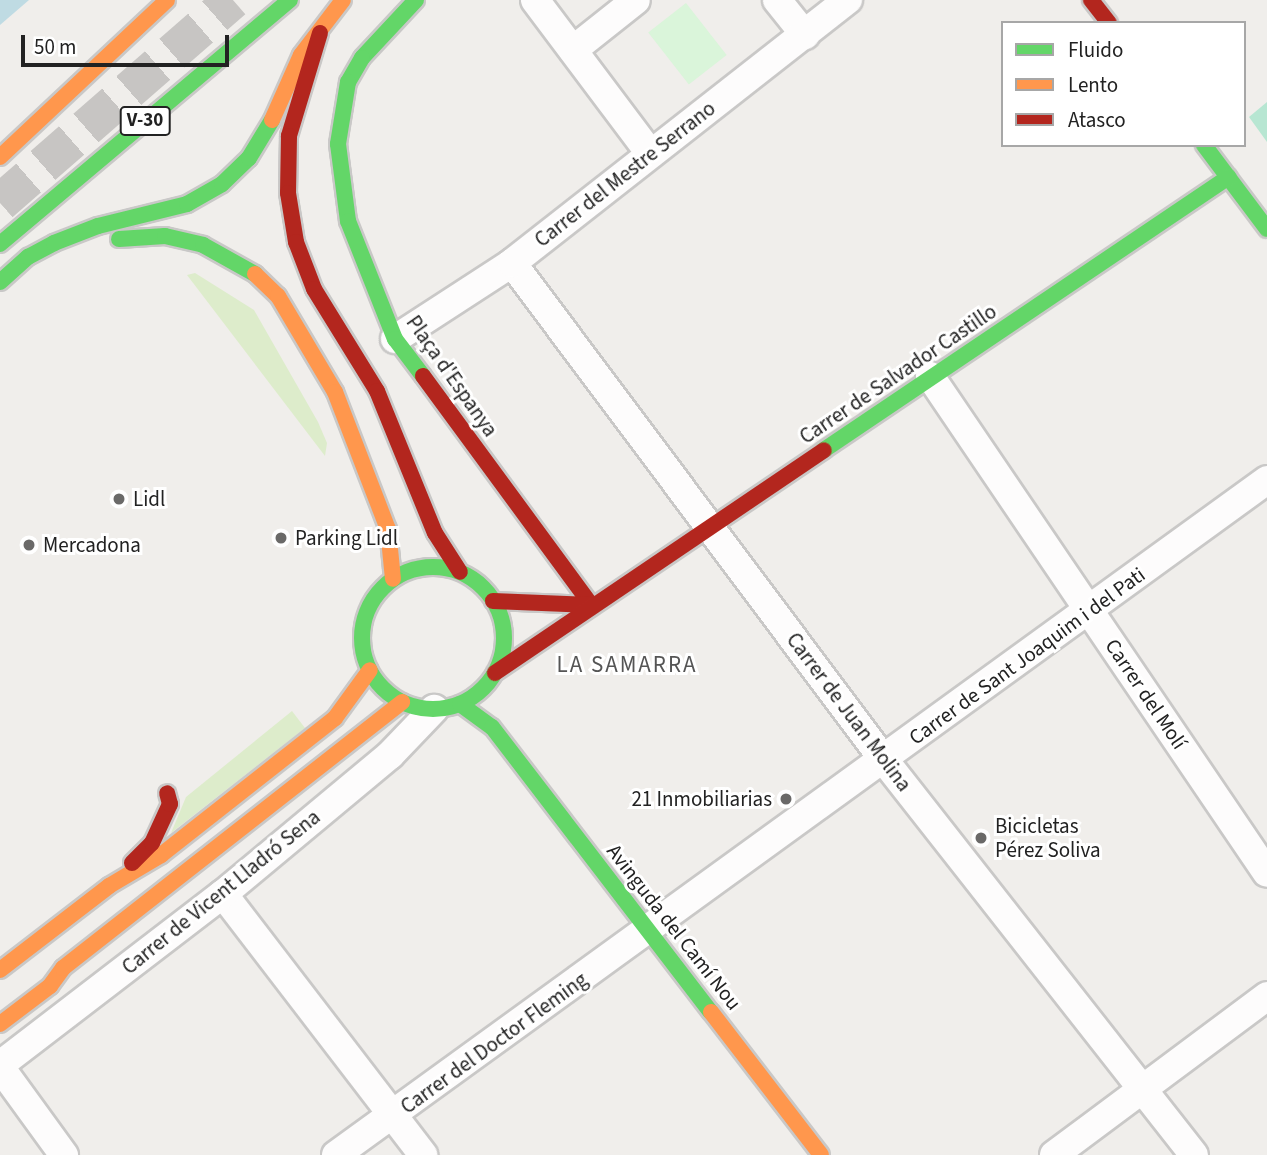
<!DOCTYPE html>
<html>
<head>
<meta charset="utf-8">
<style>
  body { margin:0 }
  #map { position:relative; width:1267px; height:1155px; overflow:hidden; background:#f0eeeb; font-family:"Source Sans 3",sans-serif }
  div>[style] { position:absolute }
  .grass>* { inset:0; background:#ddeccb }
  .park>* { inset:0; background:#daf5da; transform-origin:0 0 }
  .pitch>* { inset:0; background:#b7e6d2 }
  .water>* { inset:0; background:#bfdbe3 }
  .highway-tunnel>* { height:38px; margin-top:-19px; transform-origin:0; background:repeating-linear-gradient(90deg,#c7c5c3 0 38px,transparent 0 57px) }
  .roads { filter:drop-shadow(2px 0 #c9c8c7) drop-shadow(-2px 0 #c9c8c7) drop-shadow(0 2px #c9c8c7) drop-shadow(0 -2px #c9c8c7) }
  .street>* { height:28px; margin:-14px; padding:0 14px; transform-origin:14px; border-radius:14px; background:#fdfcfc }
  .fast>* { height:16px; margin:-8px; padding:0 8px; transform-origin:8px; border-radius:8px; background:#63d668 }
  .fast>.ring { margin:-8px; padding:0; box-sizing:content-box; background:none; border:16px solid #63d668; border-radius:50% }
  .slow>* { height:16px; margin:-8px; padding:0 8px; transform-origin:8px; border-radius:8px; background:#ff974d }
  .jam>* { height:16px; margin:-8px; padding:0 8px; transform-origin:8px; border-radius:8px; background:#b3261e }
  .dots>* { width:19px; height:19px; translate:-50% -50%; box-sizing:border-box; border:4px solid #fff; border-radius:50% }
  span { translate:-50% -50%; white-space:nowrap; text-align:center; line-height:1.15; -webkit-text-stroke:6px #fff; paint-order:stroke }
  .shield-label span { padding:2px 5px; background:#fff; border:2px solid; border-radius:5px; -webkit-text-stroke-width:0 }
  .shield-label { font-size:19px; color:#222; font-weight:700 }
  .street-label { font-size:21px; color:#222 }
  .poi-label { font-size:21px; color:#222 }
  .left { translate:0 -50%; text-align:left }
  .right { translate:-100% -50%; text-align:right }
  .neighbourhood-label { font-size:23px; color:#555; letter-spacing:2px }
  .legend { position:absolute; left:1001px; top:21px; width:245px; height:126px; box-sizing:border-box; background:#fff; border:2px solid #a7a7a7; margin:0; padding:9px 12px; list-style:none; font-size:21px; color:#222 }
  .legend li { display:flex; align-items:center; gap:14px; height:35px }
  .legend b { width:35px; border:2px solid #a7a7a7 }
  .scale { position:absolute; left:21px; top:35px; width:208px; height:32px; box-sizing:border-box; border:4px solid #222; border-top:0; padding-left:9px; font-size:21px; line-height:24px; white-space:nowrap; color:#222; -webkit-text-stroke:5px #fff; paint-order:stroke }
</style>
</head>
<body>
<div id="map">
  <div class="grass">
    <div style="clip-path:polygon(195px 273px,254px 310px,318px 422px,327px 443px,325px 456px,187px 275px)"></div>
    <div style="clip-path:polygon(292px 711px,305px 728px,171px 833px,186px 797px)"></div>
  </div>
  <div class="park">
    <div style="left:686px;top:3px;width:66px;height:48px;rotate:52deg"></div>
  </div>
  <div class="pitch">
    <div style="clip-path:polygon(1267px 102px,1267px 142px,1249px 117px)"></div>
  </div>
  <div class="water">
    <div style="clip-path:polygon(0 0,29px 0,0 25px)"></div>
  </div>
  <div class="highway-tunnel">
    <div style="left:0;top:203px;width:309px;rotate:-41.1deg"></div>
  </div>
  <div class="roads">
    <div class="street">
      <div style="left:535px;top:0;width:191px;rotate:53.1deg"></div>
      <div style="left:777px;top:0;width:45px;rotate:51.3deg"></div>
      <div style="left:573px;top:50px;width:80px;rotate:-38.4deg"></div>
      <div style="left:512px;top:263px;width:621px;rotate:53.19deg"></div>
      <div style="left:884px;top:760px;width:502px;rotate:51.87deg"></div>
      <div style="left:395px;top:339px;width:140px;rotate:-33deg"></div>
      <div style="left:512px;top:263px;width:427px;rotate:-38.1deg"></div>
      <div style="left:930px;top:376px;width:600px;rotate:55.86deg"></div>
      <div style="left:223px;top:894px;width:329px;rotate:52.5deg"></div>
      <div style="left:0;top:1065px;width:281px;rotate:-37.5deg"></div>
      <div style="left:223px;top:894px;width:217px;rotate:-39.8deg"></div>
      <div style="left:390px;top:755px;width:64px;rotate:-46.3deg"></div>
      <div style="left:0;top:1067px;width:109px;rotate:54deg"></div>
      <div style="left:336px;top:1155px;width:1150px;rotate:-35.94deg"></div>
      <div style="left:1054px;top:1155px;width:266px;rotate:-36.7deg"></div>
    </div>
    <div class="fast">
      <div style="left:416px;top:0;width:79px;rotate:133deg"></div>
      <div style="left:362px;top:58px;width:28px;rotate:120deg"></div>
      <div style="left:348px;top:82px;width:63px;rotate:99.2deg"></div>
      <div style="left:338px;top:144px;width:78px;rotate:82.6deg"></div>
      <div style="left:348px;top:221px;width:127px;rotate:68.3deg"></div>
      <div style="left:395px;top:339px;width:46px;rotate:52.9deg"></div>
      <div style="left:1204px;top:145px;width:105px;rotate:53.1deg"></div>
      <div style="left:119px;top:239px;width:46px;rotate:-3.7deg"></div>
      <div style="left:165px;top:236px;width:39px;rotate:13deg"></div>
      <div style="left:203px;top:245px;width:60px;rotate:29.1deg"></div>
      <div style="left:0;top:244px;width:379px;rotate:-40.1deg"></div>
      <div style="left:0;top:282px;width:38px;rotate:-42deg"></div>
      <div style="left:28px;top:257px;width:30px;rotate:-28deg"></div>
      <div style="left:54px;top:243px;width:47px;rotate:-21.1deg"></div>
      <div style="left:98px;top:226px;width:92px;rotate:-13.9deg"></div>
      <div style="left:187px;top:204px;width:40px;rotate:-29.7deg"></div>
      <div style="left:222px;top:184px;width:37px;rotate:-44deg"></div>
      <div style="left:249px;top:158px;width:44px;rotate:-58.8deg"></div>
      <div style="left:824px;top:450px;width:488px;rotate:-34deg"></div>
      <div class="ring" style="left:362px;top:567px;width:126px;height:126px"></div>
      <div style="left:460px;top:704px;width:39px;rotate:36deg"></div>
      <div style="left:492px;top:727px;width:359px;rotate:52.5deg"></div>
    </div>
    <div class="slow">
      <div style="left:272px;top:120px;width:71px;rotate:-66deg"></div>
      <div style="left:301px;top:55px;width:69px;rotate:-52.6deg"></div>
      <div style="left:0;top:157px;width:229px;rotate:-43.2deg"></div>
      <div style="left:255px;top:274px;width:32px;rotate:44deg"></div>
      <div style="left:278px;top:296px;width:112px;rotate:59.3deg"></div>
      <div style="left:335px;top:392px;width:147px;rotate:68.9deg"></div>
      <div style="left:388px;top:529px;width:50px;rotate:84.3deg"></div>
      <div style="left:0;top:970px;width:138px;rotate:-37.6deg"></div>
      <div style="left:109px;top:886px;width:61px;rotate:-30.8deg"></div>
      <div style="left:161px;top:855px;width:221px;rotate:-38.2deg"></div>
      <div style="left:335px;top:718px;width:59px;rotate:-53.9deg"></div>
      <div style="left:711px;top:1012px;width:180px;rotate:52.4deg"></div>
      <div style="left:0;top:1024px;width:63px;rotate:-37.2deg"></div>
      <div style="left:50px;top:986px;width:22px;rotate:-54deg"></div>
      <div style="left:63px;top:968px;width:431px;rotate:-38.1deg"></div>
    </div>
    <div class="jam">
      <div style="left:1091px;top:0;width:29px;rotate:52deg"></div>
      <div style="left:320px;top:33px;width:108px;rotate:106.8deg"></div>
      <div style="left:289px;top:136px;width:57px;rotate:91deg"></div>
      <div style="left:288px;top:193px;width:50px;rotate:80.7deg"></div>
      <div style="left:296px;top:242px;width:50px;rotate:69deg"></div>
      <div style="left:314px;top:289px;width:120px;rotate:58.3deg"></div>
      <div style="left:377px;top:391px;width:153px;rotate:67.8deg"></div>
      <div style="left:435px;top:533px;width:46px;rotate:57.3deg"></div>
      <div style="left:423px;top:376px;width:284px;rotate:53.7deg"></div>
      <div style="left:493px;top:601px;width:98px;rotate:2.3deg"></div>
      <div style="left:495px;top:673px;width:397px;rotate:-34.1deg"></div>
      <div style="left:132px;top:863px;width:28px;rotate:-45deg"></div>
      <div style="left:152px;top:843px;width:43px;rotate:-65.2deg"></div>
      <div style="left:170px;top:804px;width:11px;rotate:-105deg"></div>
    </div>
  </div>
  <div class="dots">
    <div style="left:119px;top:499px;background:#6a6968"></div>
    <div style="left:281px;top:538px;background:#6a6968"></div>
    <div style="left:29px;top:545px;background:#6a6968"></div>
    <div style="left:786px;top:799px;background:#6a6968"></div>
    <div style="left:981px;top:838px;background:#6a6968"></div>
  </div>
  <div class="shield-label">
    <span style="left:145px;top:121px">V-30</span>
  </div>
  <div class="street-label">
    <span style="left:625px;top:174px;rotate:-38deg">Carrer del Mestre Serrano</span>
    <span style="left:898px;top:374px;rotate:-34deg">Carrer de Salvador Castillo</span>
    <span style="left:452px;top:376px;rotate:55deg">Plaça d'Espanya</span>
    <span style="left:1027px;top:656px;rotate:-36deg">Carrer de Sant Joaquim i del Pati</span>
    <span style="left:1146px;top:694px;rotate:56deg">Carrer del Molí</span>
    <span style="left:849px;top:712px;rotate:53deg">Carrer de Juan Molina</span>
    <span style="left:221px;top:892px;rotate:-39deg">Carrer de Vicent Lladró Sena</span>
    <span style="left:674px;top:927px;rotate:52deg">Avinguda del Camí Nou</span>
    <span style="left:494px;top:1043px;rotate:-36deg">Carrer del Doctor Fleming</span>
  </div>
  <div class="poi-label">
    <span class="left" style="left:133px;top:499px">Lidl</span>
    <span class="left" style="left:295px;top:538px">Parking Lidl</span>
    <span class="left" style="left:43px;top:545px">Mercadona</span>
    <span class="right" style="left:772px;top:799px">21 Inmobiliarias</span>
    <span class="left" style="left:995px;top:838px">Bicicletas<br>Pérez Soliva</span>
  </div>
  <div class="neighbourhood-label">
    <span style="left:627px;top:665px">LA SAMARRA</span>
  </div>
  <ul class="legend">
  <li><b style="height:9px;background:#63d668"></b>Fluido</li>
  <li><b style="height:9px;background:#ff974d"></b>Lento</li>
  <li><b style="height:9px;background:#b3261e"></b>Atasco</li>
  </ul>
  <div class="scale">50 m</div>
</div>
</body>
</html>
